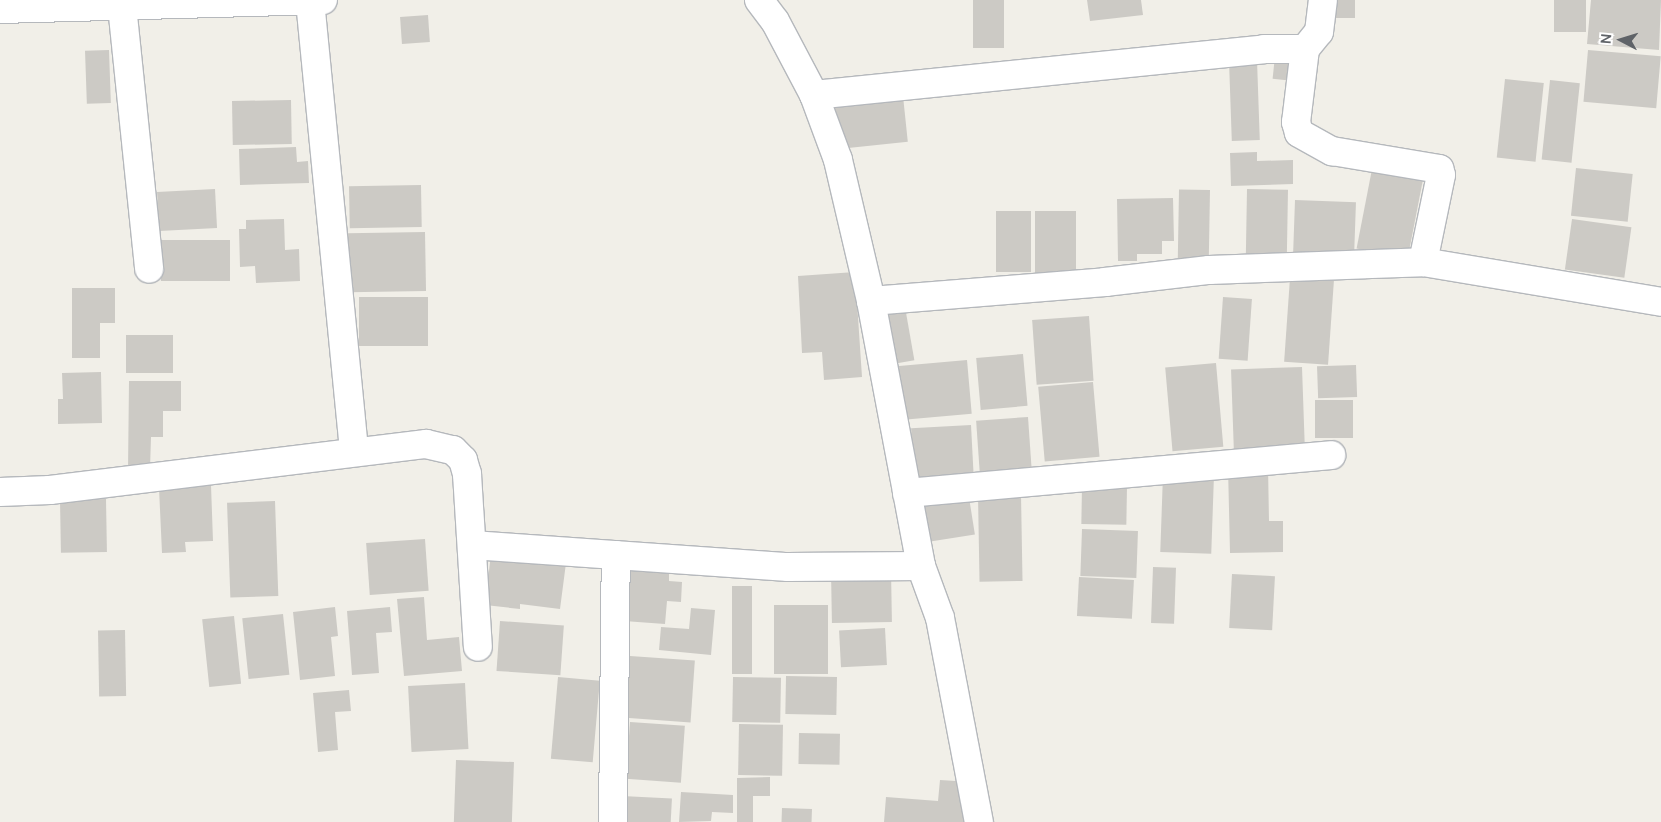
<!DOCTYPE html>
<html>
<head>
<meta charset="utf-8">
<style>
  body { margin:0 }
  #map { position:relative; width:1661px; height:822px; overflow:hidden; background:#f1efe8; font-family:Manrope,sans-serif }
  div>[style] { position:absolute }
  .building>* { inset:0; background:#cccac5; transform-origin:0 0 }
  .roads { filter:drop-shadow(1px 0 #b5b8bc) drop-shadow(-1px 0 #b5b8bc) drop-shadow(0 1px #b5b8bc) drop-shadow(0 -1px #b5b8bc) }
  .street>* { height:28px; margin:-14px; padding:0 14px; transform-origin:14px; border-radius:14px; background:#fff }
  .secondary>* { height:28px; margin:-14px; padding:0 14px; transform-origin:14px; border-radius:14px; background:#fff }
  span { translate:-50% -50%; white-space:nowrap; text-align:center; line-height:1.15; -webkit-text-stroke:5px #fff; paint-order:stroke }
  .north { position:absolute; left:1596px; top:15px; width:50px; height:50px; -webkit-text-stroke:4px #fff; paint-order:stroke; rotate:275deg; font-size:14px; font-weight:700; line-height:20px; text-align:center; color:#5f6368 }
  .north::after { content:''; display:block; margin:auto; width:18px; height:22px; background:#5f6368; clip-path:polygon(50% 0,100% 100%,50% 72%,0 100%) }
</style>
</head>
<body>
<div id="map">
  <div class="building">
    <div style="left:973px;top:0;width:31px;height:48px"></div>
    <div style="clip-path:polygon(1087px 0,1141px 0,1143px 15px,1090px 21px)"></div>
    <div style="left:1335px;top:0;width:20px;height:18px"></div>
    <div style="left:1554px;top:0;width:32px;height:32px"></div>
    <div style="clip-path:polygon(1591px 0,1661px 0,1659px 50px,1587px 44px)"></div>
    <div style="left:428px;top:15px;width:27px;height:28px;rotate:86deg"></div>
    <div style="left:109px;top:50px;width:53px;height:24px;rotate:88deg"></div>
    <div style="left:1588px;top:50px;width:73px;height:52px;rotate:5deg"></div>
    <div style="left:1275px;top:56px;width:19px;height:23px;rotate:6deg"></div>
    <div style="left:1257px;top:60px;width:80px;height:28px;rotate:88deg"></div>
    <div style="left:1505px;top:79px;width:39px;height:79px;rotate:6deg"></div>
    <div style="left:1550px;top:80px;width:30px;height:80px;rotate:6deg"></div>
    <div style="left:903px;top:96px;width:46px;height:72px;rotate:84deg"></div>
    <div style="left:291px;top:100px;width:44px;height:59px;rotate:89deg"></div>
    <div style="clip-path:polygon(296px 147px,297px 162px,308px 161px,309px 183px,240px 185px,239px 149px)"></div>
    <div style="clip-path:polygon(1257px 152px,1257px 161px,1293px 160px,1293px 184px,1231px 186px,1230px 153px)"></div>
    <div style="left:1373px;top:164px;width:52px;height:86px;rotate:11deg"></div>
    <div style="left:1576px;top:168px;width:57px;height:48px;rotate:6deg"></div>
    <div style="left:421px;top:185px;width:42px;height:72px;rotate:89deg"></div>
    <div style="left:215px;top:189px;width:39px;height:58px;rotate:87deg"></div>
    <div style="left:1247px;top:189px;width:41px;height:67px;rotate:1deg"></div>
    <div style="left:1210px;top:190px;width:72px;height:31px;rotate:91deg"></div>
    <div style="clip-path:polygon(1173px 198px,1174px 241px,1162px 241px,1162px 254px,1137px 254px,1137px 261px,1118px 261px,1117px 199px)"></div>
    <div style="left:1295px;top:200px;width:61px;height:52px;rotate:2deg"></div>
    <div style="left:996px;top:211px;width:35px;height:61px"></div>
    <div style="left:1035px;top:211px;width:41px;height:64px"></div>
    <div style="clip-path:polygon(284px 219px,285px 250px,299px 249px,300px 281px,256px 283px,255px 266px,240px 267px,239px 229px,246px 229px,246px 220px)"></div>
    <div style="left:1572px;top:219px;width:60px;height:51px;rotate:8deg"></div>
    <div style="left:425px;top:232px;width:59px;height:77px;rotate:89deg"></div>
    <div style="left:161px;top:240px;width:69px;height:41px"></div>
    <div style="clip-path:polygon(855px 272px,862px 377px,824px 380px,822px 352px,802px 353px,798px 276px)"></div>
    <div style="left:1290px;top:278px;width:44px;height:84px;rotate:4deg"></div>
    <div style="clip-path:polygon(72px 288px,115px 288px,115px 323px,100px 323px,100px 358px,72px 358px)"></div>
    <div style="left:359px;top:297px;width:69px;height:49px"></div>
    <div style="left:1223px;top:297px;width:29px;height:62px;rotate:4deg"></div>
    <div style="left:905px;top:307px;width:54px;height:19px;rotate:80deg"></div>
    <div style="left:1089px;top:316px;width:65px;height:57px;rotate:86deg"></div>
    <div style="left:126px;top:335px;width:47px;height:38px"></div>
    <div style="left:1023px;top:354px;width:52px;height:47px;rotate:85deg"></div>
    <div style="left:967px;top:360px;width:54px;height:71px;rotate:85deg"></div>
    <div style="left:1216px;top:363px;width:84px;height:51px;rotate:85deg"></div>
    <div style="left:1356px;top:365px;width:32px;height:39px;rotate:88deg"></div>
    <div style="left:1302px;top:367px;width:86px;height:71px;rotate:88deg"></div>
    <div style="clip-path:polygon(101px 372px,102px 423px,58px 424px,58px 399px,63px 399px,62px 373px)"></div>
    <div style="clip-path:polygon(129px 381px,181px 381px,181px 411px,163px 411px,163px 437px,151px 437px,150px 469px,128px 470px)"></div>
    <div style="left:1093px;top:382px;width:75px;height:55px;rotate:85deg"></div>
    <div style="left:1353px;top:400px;width:38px;height:38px;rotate:90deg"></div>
    <div style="left:1028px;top:417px;width:58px;height:52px;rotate:86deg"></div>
    <div style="left:971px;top:425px;width:52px;height:60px;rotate:87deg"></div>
    <div style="clip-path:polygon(1268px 466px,1269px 521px,1283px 521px,1283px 552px,1230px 553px,1228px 467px)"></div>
    <div style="left:1163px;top:474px;width:51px;height:78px;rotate:2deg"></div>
    <div style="clip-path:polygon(211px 485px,213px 541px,185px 542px,186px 552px,162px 553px,159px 488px)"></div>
    <div style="left:1082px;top:486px;width:45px;height:38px;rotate:1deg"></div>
    <div style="left:968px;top:491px;width:44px;height:45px;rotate:81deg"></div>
    <div style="left:1021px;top:494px;width:87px;height:43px;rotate:89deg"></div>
    <div style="left:106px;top:499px;width:53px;height:46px;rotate:89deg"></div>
    <div style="left:275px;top:501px;width:95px;height:48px;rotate:88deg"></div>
    <div style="left:1082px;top:529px;width:56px;height:47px;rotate:2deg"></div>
    <div style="left:425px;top:539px;width:52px;height:59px;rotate:86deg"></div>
    <div style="clip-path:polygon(491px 554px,566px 563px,560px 609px,520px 604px,520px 609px,485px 605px)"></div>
    <div style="left:1153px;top:567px;width:23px;height:56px;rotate:2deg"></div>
    <div style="clip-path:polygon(627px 568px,669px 571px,669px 581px,682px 582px,681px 602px,667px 601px,665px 624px,624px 621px)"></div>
    <div style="left:891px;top:570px;width:52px;height:60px;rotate:89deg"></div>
    <div style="left:1232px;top:574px;width:43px;height:54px;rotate:3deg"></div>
    <div style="left:1079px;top:577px;width:55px;height:39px;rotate:3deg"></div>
    <div style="left:732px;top:586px;width:20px;height:88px"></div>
    <div style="clip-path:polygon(424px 597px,427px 640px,459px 637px,462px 671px,404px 676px,397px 599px)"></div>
    <div style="left:774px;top:605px;width:54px;height:69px"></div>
    <div style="clip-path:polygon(335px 607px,338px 636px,331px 637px,335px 676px,300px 680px,293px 612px)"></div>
    <div style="clip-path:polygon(390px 607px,392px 632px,376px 633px,379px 673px,352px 675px,347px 611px)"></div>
    <div style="clip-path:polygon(691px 608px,715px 610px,711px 655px,659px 650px,661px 627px,689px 629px)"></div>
    <div style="left:283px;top:614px;width:61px;height:41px;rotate:84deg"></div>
    <div style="left:234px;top:616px;width:68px;height:32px;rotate:84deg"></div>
    <div style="left:500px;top:621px;width:64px;height:50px;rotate:4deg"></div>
    <div style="left:885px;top:628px;width:37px;height:46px;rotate:87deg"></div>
    <div style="left:125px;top:630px;width:66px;height:27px;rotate:89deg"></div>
    <div style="left:630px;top:656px;width:65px;height:62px;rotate:4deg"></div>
    <div style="left:786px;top:676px;width:51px;height:38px;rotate:1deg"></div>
    <div style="left:558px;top:677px;width:42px;height:82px;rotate:5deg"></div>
    <div style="left:733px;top:677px;width:48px;height:45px;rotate:1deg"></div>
    <div style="left:465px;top:683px;width:66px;height:57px;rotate:87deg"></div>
    <div style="clip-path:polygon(349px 690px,351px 711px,335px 712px,338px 750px,318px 752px,313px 693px)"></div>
    <div style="left:630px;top:722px;width:55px;height:57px;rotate:4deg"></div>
    <div style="left:739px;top:724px;width:44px;height:51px;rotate:1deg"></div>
    <div style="left:799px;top:733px;width:41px;height:31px;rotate:1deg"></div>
    <div style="left:456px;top:760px;width:58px;height:62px;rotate:2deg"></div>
    <div style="clip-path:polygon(770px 777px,770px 796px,753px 796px,753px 822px,737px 822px,737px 778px)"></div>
    <div style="clip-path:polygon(940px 780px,971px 782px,968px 822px,884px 822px,886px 797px,938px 801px)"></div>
    <div style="clip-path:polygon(681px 792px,733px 795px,733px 813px,712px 812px,711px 821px,679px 822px)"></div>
    <div style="left:622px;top:796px;width:50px;height:26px;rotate:3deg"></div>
    <div style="left:782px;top:808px;width:30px;height:14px;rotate:2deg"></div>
  </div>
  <div class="roads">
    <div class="street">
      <div style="left:310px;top:1px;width:453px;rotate:84.4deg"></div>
      <div style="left:122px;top:6px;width:264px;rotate:84.1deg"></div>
      <div style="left:0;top:9px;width:323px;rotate:-1.6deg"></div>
      <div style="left:1305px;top:49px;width:22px;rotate:-51deg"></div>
      <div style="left:1319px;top:32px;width:32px;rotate:-83deg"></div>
      <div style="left:814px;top:95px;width:452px;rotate:-5.8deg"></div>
      <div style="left:1264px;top:49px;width:41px"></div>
      <div style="left:1305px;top:49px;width:74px;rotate:97deg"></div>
      <div style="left:1296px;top:122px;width:11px;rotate:75deg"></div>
      <div style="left:1299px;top:133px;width:38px;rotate:29deg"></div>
      <div style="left:1332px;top:151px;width:109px;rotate:9.5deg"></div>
      <div style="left:1439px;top:169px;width:6px;rotate:72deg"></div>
      <div style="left:1441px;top:175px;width:89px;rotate:101.7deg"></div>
      <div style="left:871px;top:301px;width:235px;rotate:-4.6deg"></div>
      <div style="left:1105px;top:282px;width:105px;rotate:-6.6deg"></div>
      <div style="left:1209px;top:270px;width:214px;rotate:-2.1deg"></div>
      <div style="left:1423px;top:262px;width:241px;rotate:9.5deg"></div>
      <div style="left:0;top:492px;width:50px;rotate:-2.3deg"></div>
      <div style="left:50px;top:490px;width:379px;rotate:-7deg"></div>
      <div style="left:426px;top:444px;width:28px;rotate:13deg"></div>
      <div style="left:453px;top:450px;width:14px;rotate:45deg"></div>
      <div style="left:463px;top:460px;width:15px;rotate:74deg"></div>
      <div style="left:467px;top:474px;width:173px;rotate:86.4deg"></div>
      <div style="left:907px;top:493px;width:426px;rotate:-5.1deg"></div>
      <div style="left:472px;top:545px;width:317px;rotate:4deg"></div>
      <div style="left:788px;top:567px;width:133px;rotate:-0.4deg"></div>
      <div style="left:613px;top:822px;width:267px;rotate:-89.4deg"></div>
    </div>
    <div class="secondary">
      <div style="left:759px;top:0;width:26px;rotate:53deg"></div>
      <div style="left:775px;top:21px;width:84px;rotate:62.2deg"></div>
      <div style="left:814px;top:95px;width:69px;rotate:69.7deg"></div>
      <div style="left:838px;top:160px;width:145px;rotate:76.8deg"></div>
      <div style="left:871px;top:301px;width:270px;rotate:79.3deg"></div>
      <div style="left:921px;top:566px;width:55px;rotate:69.9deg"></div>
      <div style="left:940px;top:618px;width:208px;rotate:79.2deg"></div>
    </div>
  </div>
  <div class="north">N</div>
</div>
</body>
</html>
